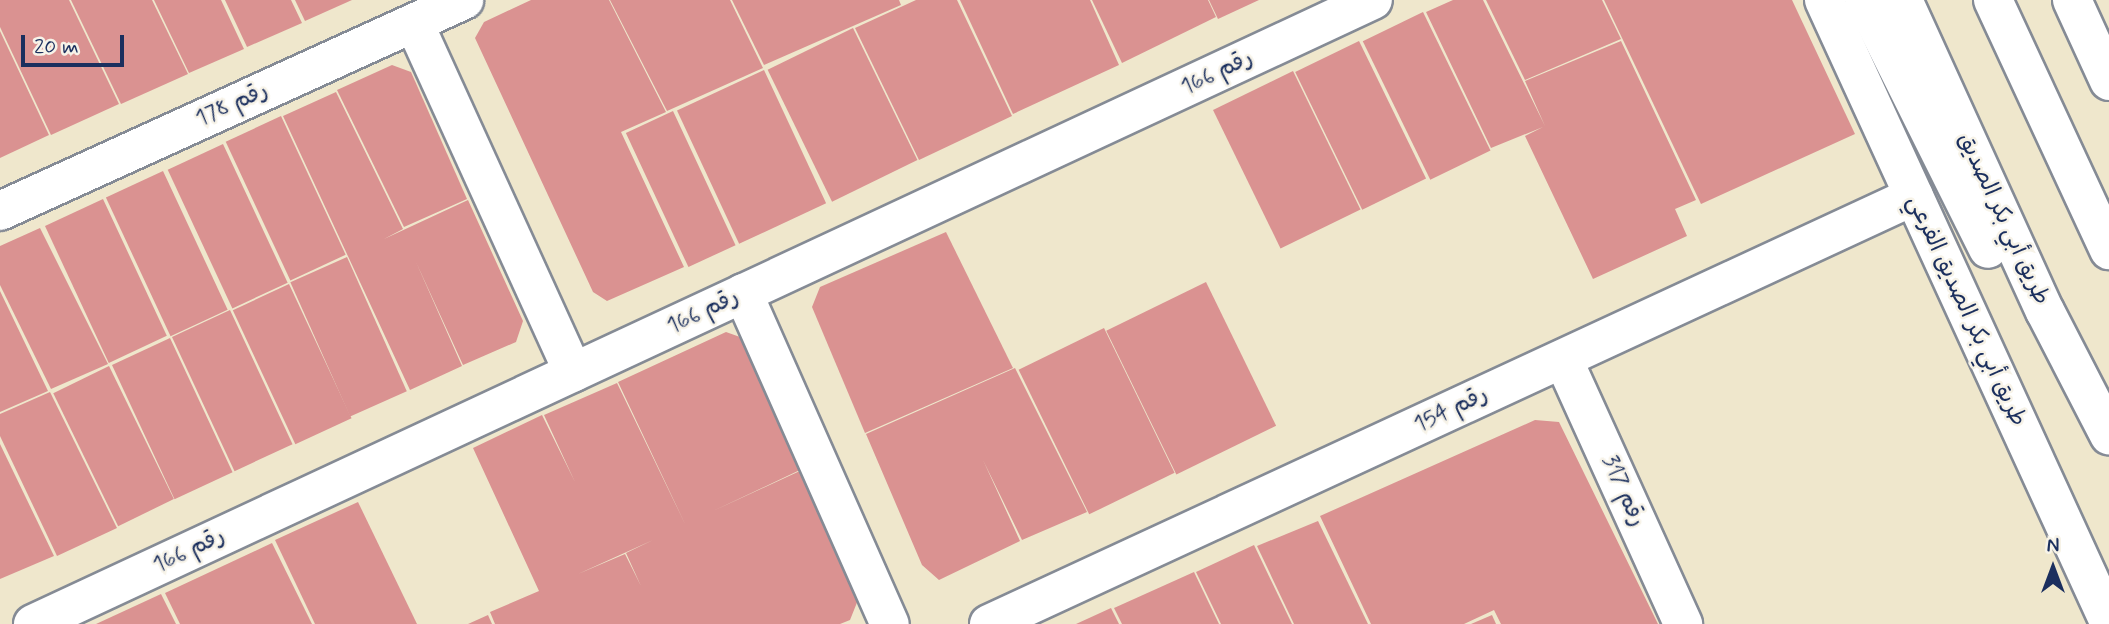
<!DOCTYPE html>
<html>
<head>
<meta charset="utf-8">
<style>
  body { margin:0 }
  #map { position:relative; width:2109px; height:624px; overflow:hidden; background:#efe7cc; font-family:Mynerve,"Playpen Sans Arabic",sans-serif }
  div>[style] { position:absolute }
  .building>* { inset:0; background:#da9291; transform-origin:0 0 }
  .roads { filter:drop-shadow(2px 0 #858b95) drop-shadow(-2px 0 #858b95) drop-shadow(0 2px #858b95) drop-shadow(0 -2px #858b95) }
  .minor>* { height:38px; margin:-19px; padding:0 19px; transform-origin:19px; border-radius:19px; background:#fff }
  .major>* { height:38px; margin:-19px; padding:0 19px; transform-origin:19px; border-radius:19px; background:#fff }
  span { translate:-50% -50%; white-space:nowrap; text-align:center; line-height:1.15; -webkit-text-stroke:5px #f7f3e8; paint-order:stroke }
  .street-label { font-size:23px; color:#1b2f5e }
  .north { position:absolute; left:2018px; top:533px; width:70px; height:70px; -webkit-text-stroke:5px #f7f3e8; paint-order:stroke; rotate:0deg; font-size:19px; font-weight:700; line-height:28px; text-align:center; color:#1b2f5e }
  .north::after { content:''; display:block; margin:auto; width:24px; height:32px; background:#1b2f5e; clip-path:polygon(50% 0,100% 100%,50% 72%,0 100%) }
  .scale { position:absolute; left:21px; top:35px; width:103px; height:32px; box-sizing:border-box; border:4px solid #1b2f5e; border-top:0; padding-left:9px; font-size:21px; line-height:24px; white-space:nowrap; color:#1b2f5e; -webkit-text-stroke:5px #f7f3e8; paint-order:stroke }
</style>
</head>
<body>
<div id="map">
  <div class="building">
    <div style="clip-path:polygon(0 0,69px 0,119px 104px,51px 135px,0 27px)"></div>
    <div style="clip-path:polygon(71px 0,152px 0,188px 74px,121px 104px)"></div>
    <div style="clip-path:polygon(154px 0,221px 0,244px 49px,189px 73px)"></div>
    <div style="clip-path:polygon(225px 0,291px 0,302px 23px,247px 47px)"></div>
    <div style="clip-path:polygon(295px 0,352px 0,305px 21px)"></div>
    <div style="clip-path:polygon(531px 0,609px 0,666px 112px,621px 132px,684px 267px,607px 301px,593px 292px,475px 38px,484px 22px)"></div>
    <div style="clip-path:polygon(610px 0,730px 0,763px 68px,667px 111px)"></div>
    <div style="clip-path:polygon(732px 0,899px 0,901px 5px,764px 65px)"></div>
    <div style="clip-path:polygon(916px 0,957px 0,1012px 116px,919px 160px,855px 28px)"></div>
    <div style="clip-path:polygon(960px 0,1090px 0,1119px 65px,1013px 114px)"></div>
    <div style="clip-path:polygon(1092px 0,1208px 0,1216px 17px,1122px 63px)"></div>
    <div style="clip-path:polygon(1209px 0,1259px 0,1218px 19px)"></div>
    <div style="clip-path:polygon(1453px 0,1483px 0,1545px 126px,1525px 81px,1621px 41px,1696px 200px,1675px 209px,1687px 236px,1593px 279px,1525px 136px,1543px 127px,1491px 148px,1426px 12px)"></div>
    <div style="clip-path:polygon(1486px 0,1602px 0,1621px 39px,1525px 80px)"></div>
    <div style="clip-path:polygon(1604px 0,1792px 0,1855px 134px,1701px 204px)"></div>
    <div style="left:1423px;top:12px;width:154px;height:67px;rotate:64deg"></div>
    <div style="left:853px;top:28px;width:147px;height:95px;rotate:64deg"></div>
    <div style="clip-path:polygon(0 31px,49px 135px,0 158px)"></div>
    <div style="left:1359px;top:41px;width:153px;height:71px;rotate:64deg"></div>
    <div style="clip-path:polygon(392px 65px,411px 72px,467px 199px,404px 227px,337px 90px)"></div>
    <div style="left:764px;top:70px;width:147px;height:96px;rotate:65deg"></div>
    <div style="left:1293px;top:71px;width:154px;height:89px;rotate:64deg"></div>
    <div style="clip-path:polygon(336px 92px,403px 229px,384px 239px,468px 200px,523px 321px,516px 342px,463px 365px,416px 262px,462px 366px,410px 390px,283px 116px)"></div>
    <div style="left:673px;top:111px;width:148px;height:52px;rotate:65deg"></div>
    <div style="left:281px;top:116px;width:153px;height:61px;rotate:65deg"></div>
    <div style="left:223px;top:144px;width:153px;height:61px;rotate:65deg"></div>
    <div style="left:163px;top:171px;width:153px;height:63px;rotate:65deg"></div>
    <div style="left:103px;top:199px;width:151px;height:64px;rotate:65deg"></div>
    <div style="clip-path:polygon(40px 228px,108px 364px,51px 389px,0 285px,0 246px)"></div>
    <div style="clip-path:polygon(946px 232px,1013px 368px,865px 433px,812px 307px,820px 287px)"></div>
    <div style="left:347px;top:257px;width:147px;height:62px;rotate:66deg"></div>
    <div style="left:1206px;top:282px;width:160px;height:111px;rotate:64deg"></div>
    <div style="left:289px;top:284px;width:148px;height:62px;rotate:65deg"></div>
    <div style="clip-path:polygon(0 291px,48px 391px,0 412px)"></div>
    <div style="left:230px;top:310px;width:148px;height:64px;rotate:65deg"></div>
    <div style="left:1104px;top:328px;width:161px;height:95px;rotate:64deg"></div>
    <div style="clip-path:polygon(evenodd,726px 332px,740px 337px,802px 469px,713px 511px,802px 470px,858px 600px,850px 620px,840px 624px,495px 624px,490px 612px,539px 591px,473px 448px,542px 415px,575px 482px,544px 415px,617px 383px,686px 526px,618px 382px,726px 332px,653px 540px,626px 553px,641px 586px,625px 554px,578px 574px,653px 540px)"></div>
    <div style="left:170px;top:338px;width:148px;height:64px;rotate:65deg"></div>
    <div style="left:109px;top:366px;width:148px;height:62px;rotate:64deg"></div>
    <div style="clip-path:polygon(1015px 368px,1087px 512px,1022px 540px,983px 460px,1020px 541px,939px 580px,922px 565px,866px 434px)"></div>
    <div style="clip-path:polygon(50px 392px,117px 528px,57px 556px,0 436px,0 414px)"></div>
    <div style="clip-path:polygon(1535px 420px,1559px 422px,1658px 624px,1501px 624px,1494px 610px,1464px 624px,1371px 624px,1320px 516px)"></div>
    <div style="clip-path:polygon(0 444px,54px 556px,0 579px)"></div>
    <div style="clip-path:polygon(358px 502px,417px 624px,315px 624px,275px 540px)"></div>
    <div style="clip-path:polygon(1318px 521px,1368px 624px,1294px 624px,1257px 546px)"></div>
    <div style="clip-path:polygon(272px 543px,312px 624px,180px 624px,165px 593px)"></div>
    <div style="clip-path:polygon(1254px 545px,1292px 624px,1221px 624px,1196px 572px)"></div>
    <div style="clip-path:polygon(1194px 572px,1219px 624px,1122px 624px,1114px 608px)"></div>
    <div style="clip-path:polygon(161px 594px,176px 624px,96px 624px)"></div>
    <div style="clip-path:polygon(1111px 608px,1119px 624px,1076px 624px)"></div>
    <div style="clip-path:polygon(488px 615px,492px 624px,468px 624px)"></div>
    <div style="clip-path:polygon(1492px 615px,1496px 624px,1471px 624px)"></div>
  </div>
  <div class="roads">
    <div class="minor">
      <div style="left:414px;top:23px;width:384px;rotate:65.5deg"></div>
      <div style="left:0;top:211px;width:510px;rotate:-24.45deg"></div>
      <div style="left:743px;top:293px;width:362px;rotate:66.1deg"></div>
      <div style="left:1563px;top:359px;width:291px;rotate:65.6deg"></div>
      <div style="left:33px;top:624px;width:1478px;rotate:-24.97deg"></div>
      <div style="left:989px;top:624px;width:1019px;rotate:-24.83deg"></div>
    </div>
    <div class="major">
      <div style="left:1824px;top:0;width:684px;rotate:65.38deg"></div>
      <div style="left:1864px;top:0;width:278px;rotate:63.5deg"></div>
      <div style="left:1903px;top:0;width:342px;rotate:65.5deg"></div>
      <div style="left:2045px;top:311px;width:140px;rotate:62.7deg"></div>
      <div style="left:1993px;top:0;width:276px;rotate:65.1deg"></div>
      <div style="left:2072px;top:0;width:89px;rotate:65.4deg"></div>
    </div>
  </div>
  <div class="street-label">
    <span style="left:1217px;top:73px;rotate:-25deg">رقم 166</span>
    <span style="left:232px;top:105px;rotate:-24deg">رقم 178</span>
    <span style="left:2003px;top:219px;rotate:65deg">طريق أبي بكر الصديق</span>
    <span style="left:1966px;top:311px;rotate:65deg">طريق أبي بكر الصديق الفرعي</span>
    <span style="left:703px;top:312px;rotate:-25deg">رقم 166</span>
    <span style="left:1451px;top:410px;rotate:-25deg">رقم 154</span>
    <span style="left:1623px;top:491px;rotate:66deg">رقم 317</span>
    <span style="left:189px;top:551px;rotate:-25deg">رقم 166</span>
  </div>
  <div class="north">N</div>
  <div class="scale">20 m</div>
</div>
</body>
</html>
